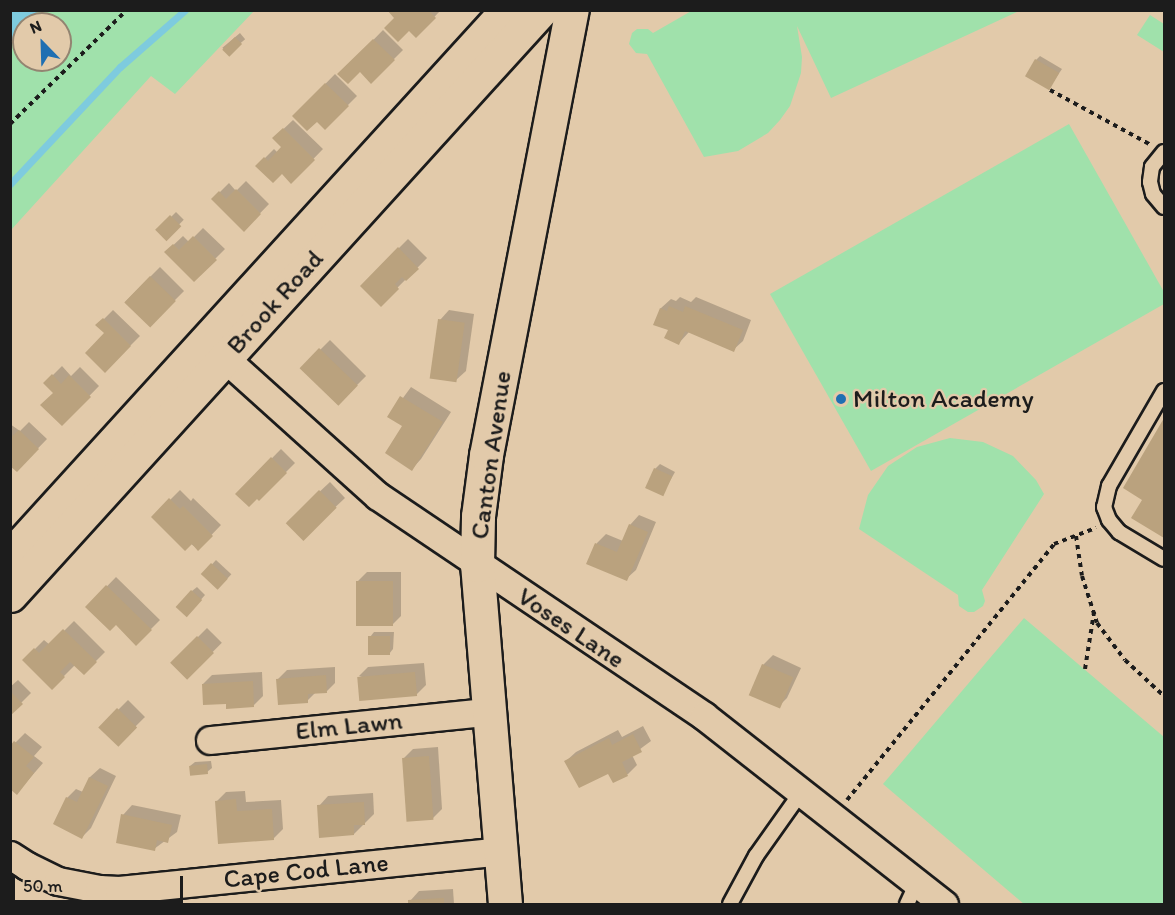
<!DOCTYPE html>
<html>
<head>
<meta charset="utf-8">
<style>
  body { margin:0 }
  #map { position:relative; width:1175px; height:915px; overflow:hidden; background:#e2caaa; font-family:Itim,sans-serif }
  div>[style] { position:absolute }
  .green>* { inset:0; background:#a0e1ab }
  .water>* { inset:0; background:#7ecbde }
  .shadow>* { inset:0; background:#0003; transform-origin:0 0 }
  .stream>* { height:7px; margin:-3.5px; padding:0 3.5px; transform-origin:3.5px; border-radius:3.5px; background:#7ecbde }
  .building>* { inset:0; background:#baa27e; transform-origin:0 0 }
  .path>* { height:4px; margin-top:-2px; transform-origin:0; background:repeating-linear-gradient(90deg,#1c1c1c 0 4.5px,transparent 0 9px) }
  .roads { filter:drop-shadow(2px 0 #1c1c1c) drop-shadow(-2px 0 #1c1c1c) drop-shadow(0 2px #1c1c1c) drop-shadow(0 -2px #1c1c1c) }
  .service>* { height:14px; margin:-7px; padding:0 7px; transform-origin:7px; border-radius:7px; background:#e2caaa }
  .minor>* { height:27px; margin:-13.5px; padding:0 13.5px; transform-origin:13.5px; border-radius:13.5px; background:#e2caaa }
  .tertiary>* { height:33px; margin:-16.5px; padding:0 16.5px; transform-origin:16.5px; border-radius:16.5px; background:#e2caaa }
  .primary>* { height:33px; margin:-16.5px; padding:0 16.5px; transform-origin:16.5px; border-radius:16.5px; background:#e2caaa }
  .dots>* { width:16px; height:16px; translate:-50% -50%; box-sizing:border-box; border:3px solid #e2caaa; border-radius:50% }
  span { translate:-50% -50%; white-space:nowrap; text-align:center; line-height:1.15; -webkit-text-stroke:4.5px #e2caaa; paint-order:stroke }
  .street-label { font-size:26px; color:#1c1c1c }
  .poi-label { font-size:26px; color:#1c1c1c }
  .left { translate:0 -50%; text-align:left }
  .frame { position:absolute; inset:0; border:12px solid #1c1c1c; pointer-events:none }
  .north { position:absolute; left:12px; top:12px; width:60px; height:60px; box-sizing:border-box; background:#e2caaa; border:2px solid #938471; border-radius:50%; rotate:337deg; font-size:16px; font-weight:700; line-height:24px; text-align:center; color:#1c1c1c }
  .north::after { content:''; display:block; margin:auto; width:21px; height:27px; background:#1f6fb2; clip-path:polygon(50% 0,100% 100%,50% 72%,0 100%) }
  .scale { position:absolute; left:12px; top:876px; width:171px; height:27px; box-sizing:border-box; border:3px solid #1c1c1c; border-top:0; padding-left:8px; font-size:18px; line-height:21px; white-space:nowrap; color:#1c1c1c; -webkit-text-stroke:4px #e2caaa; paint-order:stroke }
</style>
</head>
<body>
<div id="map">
  <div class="green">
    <div style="clip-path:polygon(693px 10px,790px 11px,1019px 11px,831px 98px,797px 26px,802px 57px,801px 73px,790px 106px,780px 120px,768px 133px,738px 151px,704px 157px,647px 54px,636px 53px,629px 44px,632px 33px,637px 29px,648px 29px,653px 33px)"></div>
    <div style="clip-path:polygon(evenodd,11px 11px,254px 11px,175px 94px,151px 76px,11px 230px,11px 11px,24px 24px,60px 24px,60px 60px,24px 60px,24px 24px)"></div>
    <div style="clip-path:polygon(1150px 15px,1164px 24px,1164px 52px,1137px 35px)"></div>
    <div style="clip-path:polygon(1069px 124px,1164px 292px,1164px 304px,871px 471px,770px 294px)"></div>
    <div style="clip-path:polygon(950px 438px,983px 442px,1013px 456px,1036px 480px,1044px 494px,982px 590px,985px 601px,983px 606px,974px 612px,968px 612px,959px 606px,958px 595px,859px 529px,868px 495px,888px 466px,917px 447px)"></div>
    <div style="clip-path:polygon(1024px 618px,1164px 737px,1164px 904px,1024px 904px,883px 784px)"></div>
  </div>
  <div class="water">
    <div style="clip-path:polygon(11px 10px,38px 11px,28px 24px,24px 24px,24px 29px,11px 46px)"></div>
  </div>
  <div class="shadow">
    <div style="clip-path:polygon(389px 10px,441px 10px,416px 36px)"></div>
    <div style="clip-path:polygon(383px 30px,403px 50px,371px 82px,360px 70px,340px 74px)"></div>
    <div style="left:240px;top:33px;width:8px;height:23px;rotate:50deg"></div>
    <div style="clip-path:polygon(1040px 56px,1062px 69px,1049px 88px,1036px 60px)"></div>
    <div style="clip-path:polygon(335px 74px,357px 96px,325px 128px,317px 120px,294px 116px)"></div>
    <div style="clip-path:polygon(293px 120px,323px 149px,291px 182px,282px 172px,257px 166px,274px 149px,278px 153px,283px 147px,274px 138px)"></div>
    <div style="clip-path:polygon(246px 181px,269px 204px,244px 230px,213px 199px,229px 183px,236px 191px)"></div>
    <div style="left:176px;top:212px;width:11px;height:26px;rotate:45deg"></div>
    <div style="clip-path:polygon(203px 228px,225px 249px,194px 280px,166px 252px,183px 236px,189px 242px)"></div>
    <div style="left:408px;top:239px;width:27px;height:66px;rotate:45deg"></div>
    <div style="left:160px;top:267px;width:34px;height:49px;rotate:45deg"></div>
    <div style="clip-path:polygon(680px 297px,691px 302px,696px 297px,751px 320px,743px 341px,733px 350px,689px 332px,679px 343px,670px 330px,655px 324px,661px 308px,671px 299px,676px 301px)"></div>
    <div style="clip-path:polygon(113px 310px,140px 336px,105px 371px,106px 333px,98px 325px)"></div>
    <div style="clip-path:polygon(449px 310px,474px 314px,466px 371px,456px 380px,440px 320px)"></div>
    <div style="left:330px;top:340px;width:51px;height:40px;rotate:45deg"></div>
    <div style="clip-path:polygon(62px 366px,71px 376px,80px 367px,99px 386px,62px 424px,55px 393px,45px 383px)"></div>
    <div style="clip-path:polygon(411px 387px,451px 412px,421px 459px,412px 469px,404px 426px,389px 417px)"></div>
    <div style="clip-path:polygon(1164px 421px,1164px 536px,1133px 518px,1144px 499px,1125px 488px)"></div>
    <div style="clip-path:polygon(29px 422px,47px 439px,17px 470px,10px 464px,10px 424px,20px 431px)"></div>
    <div style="clip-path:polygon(281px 449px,295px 463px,259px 499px,237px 494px)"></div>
    <div style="clip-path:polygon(660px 464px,675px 472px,662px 495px,655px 469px)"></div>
    <div style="left:330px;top:482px;width:22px;height:59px;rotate:47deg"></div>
    <div style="clip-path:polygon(180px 490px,191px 501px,193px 498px,221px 525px,198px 549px,153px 517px)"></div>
    <div style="clip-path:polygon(639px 515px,656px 522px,636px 570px,626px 579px,588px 563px,597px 543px,606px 534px,623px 541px,630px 525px)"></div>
    <div style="left:216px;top:560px;width:21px;height:19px;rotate:43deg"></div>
    <div style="clip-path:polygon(367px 572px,401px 572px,401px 616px,392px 625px,358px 581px)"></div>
    <div style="clip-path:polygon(116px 577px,160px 620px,136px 644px,116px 623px,87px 607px)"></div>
    <div style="clip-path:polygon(197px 587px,205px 595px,191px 611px,192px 591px)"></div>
    <div style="clip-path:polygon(74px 621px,105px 652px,84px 673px,75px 665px,52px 688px,24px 660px,44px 640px,50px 645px)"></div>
    <div style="left:207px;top:628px;width:21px;height:49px;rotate:45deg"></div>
    <div style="clip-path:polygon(374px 632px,394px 632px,393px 649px,389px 654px,370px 637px)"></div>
    <div style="clip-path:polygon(773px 655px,801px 668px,787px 698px,778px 707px,763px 665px)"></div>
    <div style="clip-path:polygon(424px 663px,426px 685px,416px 695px,359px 676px,368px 667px)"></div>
    <div style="clip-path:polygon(335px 667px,335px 683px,326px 692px,316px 692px,307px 701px,278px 679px,287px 670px)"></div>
    <div style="clip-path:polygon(262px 672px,263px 696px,254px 705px,227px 702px,203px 684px,212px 675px)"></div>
    <div style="clip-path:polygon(18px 680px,31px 693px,10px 714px,10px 687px)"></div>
    <div style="left:128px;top:700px;width:24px;height:39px;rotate:45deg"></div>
    <div style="clip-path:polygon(643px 726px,651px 741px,632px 755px,637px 765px,628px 774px,613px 781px,608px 772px,566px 761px,576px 752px,618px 730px,622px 737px)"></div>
    <div style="clip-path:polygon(25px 733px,42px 747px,34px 756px,43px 763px,17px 793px,10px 748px)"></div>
    <div style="clip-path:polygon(438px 747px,442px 809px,433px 818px,404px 758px,413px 749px)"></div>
    <div style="clip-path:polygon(211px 761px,212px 768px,207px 772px,190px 766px,195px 762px)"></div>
    <div style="clip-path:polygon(100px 768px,116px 776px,91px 828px,82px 837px,67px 798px,76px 789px,83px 792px,90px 777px)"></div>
    <div style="clip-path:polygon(245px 791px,246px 802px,281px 800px,283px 829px,273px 839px,217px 801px,226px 792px)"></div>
    <div style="clip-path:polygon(373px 793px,374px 814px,354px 834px,319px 806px,328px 796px)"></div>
    <div style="clip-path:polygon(132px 805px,181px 815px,177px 832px,154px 849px,123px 815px)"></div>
    <div style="clip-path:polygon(453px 889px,454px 904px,410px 904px,410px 901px,419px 891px)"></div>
  </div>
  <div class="stream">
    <div style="left:10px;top:184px;width:161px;rotate:-46.8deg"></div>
    <div style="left:120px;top:67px;width:86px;rotate:-41.2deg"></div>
  </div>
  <div class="building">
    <div style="clip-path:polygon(387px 10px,428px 10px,436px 18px,416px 38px,409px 31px,398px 42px,384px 28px,394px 18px)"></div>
    <div style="left:235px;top:37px;width:10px;height:18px;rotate:45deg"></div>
    <div style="clip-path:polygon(373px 39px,395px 60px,371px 84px,360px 72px,348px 84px,337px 74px)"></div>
    <div style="left:1035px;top:59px;width:28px;height:20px;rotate:30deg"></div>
    <div style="clip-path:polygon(325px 83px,349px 106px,325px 130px,317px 122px,307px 131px,292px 116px)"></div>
    <div style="clip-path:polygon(283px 128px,315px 160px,291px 184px,282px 174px,273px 183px,255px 166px,264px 157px,268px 161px,281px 147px,272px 138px)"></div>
    <div style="clip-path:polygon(236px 189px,261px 214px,244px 232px,211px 199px,219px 191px,226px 199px)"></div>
    <div style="left:170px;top:215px;width:16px;height:21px;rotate:45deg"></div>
    <div style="clip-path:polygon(193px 236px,217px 260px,194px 282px,164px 252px,173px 244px,179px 250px)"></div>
    <div style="clip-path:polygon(398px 247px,419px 269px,406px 281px,402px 277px,395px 284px,399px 289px,381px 307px,360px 286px)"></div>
    <div style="left:150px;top:276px;width:36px;height:37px;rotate:44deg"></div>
    <div style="clip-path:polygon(669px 306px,683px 312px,685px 306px,743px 330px,734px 352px,685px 331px,679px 345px,664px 338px,668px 330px,653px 325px,660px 308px,667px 311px)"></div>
    <div style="clip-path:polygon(103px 318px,131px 346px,105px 373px,85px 353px,104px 333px,95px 325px)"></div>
    <div style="left:438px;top:319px;width:27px;height:60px;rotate:8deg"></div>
    <div style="left:319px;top:348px;width:54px;height:28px;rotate:44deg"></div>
    <div style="clip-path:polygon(52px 374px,61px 384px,69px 375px,91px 397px,62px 426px,40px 405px,53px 393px,43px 383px)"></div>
    <div style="clip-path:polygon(400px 396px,443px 422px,412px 471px,385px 453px,402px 426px,387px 417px)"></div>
    <div style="clip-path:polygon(1164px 418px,1164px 538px,1131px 518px,1142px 500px,1123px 488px)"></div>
    <div style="clip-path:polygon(19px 430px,39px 449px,17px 472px,10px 466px,10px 438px)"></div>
    <div style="clip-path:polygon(271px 457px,287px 473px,259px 501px,257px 499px,249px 507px,235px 494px)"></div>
    <div style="left:654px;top:468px;width:20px;height:22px;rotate:24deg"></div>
    <div style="left:319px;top:490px;width:25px;height:47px;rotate:45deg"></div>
    <div style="clip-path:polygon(169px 498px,180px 509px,183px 506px,213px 536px,198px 551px,192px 544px,185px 551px,151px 517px)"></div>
    <div style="clip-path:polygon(629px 524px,648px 532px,627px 581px,586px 564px,595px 543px,617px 552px)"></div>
    <div style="left:211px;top:563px;width:23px;height:15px;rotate:43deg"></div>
    <div style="left:356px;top:581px;width:37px;height:45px"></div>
    <div style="clip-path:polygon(106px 585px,152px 630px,136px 646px,116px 625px,110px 631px,85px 607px)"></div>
    <div style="left:191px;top:590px;width:15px;height:23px;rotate:42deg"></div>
    <div style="clip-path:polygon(63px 629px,97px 662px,84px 675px,70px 662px,60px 672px,65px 677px,52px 690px,22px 660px,34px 648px,39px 653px)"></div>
    <div style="left:197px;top:636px;width:24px;height:38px;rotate:45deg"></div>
    <div style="left:368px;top:636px;width:22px;height:19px"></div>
    <div style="left:762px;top:664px;width:34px;height:34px;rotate:23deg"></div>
    <div style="left:415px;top:672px;width:24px;height:58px;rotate:85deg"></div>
    <div style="clip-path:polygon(326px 675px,327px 693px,308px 694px,308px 703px,278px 705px,276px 679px)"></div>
    <div style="clip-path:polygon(253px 681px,254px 707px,226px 709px,226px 704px,203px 705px,202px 684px)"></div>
    <div style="clip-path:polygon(10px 691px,23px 704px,10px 716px)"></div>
    <div style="left:117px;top:708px;width:28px;height:27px;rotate:44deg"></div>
    <div style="clip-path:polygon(633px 734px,642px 752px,622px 762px,628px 776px,613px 783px,608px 774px,579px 788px,564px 761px,609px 738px,612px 745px)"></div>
    <div style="clip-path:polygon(14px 741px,34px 757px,26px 766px,34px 773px,17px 795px,10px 789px,10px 746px)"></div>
    <div style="left:429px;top:756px;width:64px;height:27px;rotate:86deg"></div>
    <div style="left:207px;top:764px;width:10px;height:18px;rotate:84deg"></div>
    <div style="clip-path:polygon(89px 777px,108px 786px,82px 839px,53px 824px,66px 797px,77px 802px)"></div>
    <div style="clip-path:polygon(236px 799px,237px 811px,272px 809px,274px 840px,218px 844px,215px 801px)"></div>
    <div style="clip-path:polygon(364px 802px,365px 825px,354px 825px,354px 835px,319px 838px,317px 805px)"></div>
    <div style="clip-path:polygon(121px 814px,172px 825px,168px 843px,157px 840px,155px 851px,116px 843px)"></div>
    <div style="clip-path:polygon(444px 898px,444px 904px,408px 904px,408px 900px)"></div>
  </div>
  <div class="path">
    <div style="left:1050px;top:90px;width:113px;rotate:28.6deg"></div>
    <div style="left:10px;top:124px;width:163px;rotate:-44.3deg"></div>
    <div style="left:1076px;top:536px;width:40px;rotate:81.5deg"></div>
    <div style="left:1082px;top:576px;width:49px;rotate:72.3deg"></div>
    <div style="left:1097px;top:623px;width:46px;rotate:52.9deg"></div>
    <div style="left:1125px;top:660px;width:53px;rotate:42.7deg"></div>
    <div style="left:1085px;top:669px;width:58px;rotate:-81deg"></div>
    <div style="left:847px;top:800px;width:329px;rotate:-51deg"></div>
    <div style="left:1054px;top:544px;width:45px;rotate:-20.9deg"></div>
  </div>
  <div class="roads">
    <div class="service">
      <div style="left:1164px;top:152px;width:19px;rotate:129deg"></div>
      <div style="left:1152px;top:167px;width:15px;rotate:98deg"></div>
      <div style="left:1150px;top:182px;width:12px;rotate:76deg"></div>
      <div style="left:1153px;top:194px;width:17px;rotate:50deg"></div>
      <div style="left:1164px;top:391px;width:110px;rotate:120.1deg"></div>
      <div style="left:1109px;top:486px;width:22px;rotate:103deg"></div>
      <div style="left:1104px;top:507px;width:14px;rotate:69deg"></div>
      <div style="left:1109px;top:520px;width:16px;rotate:50deg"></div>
      <div style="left:1119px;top:532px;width:52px;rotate:31deg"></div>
      <div style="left:730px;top:904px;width:55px;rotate:-61.6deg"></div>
      <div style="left:756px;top:856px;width:80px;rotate:-54.7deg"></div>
      <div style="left:907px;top:904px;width:23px;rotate:-65deg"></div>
    </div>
    <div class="minor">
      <div style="left:209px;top:344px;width:227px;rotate:42deg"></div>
      <div style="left:378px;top:496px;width:393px;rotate:34deg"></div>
      <div style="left:704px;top:716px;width:305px;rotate:38.1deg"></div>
      <div style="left:210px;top:740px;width:279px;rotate:-5.8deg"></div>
      <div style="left:10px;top:855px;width:20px;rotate:33deg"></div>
      <div style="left:27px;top:866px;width:34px;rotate:26deg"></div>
      <div style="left:58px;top:881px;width:42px;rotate:11deg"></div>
      <div style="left:99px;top:889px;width:20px;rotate:3deg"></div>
      <div style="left:119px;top:890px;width:383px;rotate:-5.8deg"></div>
    </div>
    <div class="tertiary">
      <div style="left:505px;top:904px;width:340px;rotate:-94.7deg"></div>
      <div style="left:477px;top:565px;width:49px;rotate:-88.8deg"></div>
      <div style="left:478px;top:516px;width:62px;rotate:-82.5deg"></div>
      <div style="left:486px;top:455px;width:453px;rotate:-79.1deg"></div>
    </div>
    <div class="primary">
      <div style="left:10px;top:556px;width:738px;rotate:-47.69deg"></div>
      <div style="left:10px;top:595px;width:790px;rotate:-47.77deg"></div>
    </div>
  </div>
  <div class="dots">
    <div style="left:841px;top:399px;background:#1f6fb2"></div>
  </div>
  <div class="street-label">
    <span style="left:275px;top:302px;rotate:-48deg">Brook Road</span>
    <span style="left:491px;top:455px;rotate:-82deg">Canton Avenue</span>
    <span style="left:571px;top:628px;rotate:34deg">Voses Lane</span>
    <span style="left:349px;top:726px;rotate:-6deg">Elm Lawn</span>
    <span style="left:306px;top:871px;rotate:-6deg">Cape Cod Lane</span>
  </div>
  <div class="poi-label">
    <span class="left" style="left:853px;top:399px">Milton Academy</span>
  </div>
  <div class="frame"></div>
  <div class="north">N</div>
  <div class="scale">50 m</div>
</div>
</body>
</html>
